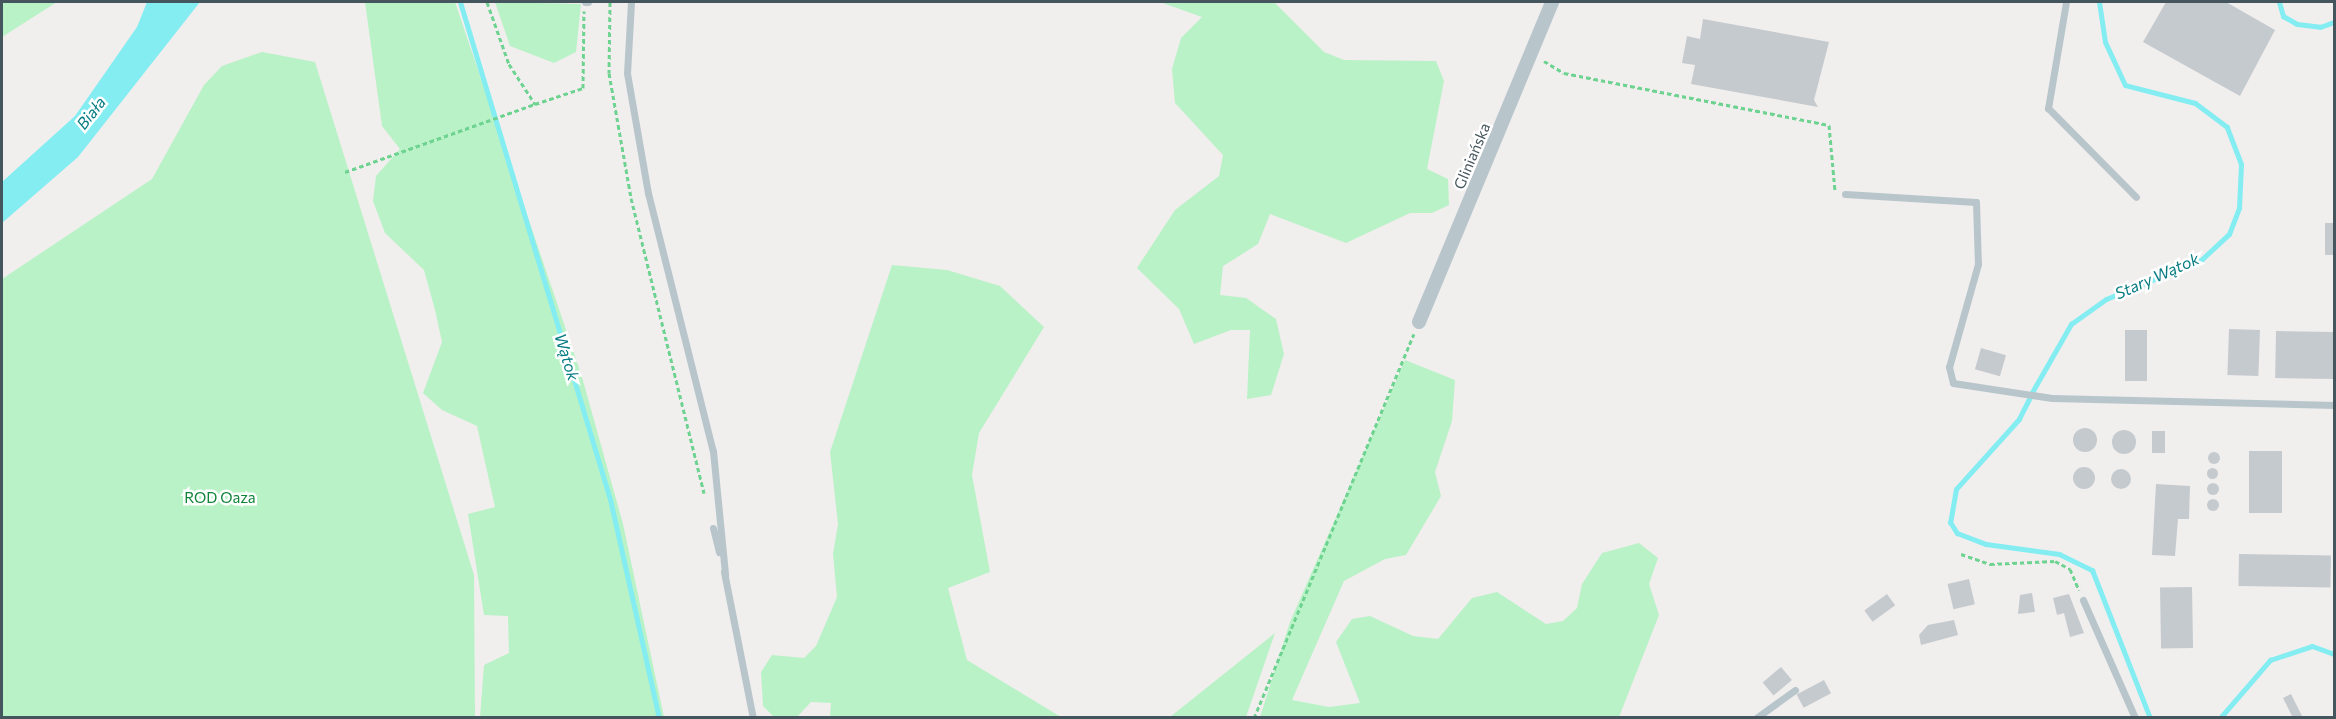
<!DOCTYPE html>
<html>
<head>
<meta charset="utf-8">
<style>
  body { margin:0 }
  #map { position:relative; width:2336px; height:719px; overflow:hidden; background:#f1eeee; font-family:Commissioner,sans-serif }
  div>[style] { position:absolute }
  .green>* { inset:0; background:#b9f2c6 }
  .water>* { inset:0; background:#83edf2 }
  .stream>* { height:5px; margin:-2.5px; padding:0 2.5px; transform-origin:2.5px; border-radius:2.5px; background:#83edf2 }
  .building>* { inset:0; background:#c5cace; transform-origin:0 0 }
  .round { border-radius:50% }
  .path>* { height:3px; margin-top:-1.5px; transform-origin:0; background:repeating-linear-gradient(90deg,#6ed391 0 4.5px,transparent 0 7.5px) }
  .service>* { height:7px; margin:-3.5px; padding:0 3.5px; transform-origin:3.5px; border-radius:3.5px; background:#b8c6cc }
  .minor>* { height:14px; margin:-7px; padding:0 7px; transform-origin:7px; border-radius:7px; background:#b8c6cc }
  span { translate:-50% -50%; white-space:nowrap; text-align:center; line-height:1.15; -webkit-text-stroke:5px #fff; paint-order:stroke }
  .street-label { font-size:15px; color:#45555d }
  .park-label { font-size:15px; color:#108438 }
  .water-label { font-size:16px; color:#067c82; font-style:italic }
  .frame { position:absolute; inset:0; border:3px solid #45555d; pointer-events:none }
</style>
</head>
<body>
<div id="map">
  <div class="green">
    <div style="clip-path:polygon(2px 2px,57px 2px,2px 37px)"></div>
    <div style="clip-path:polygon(365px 2px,455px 2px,582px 377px,623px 524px,664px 717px,480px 717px,484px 665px,509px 653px,508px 616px,484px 615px,468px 514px,495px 507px,477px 426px,442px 410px,423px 393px,442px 342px,435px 310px,424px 270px,385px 233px,373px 201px,376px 176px,400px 149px,382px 126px)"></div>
    <div style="clip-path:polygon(495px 2px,581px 4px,576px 52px,554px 63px,510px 46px)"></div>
    <div style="clip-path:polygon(1160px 2px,1274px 2px,1324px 52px,1344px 60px,1436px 61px,1444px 81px,1427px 169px,1448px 179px,1449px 205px,1432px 213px,1410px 213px,1346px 243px,1270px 214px,1258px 244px,1223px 266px,1220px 295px,1246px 298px,1276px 319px,1284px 354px,1271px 395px,1247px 399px,1250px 330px,1231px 330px,1194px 344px,1179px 309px,1137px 268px,1175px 210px,1219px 176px,1223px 155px,1175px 103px,1172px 69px,1181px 38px,1202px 17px)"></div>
    <div style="clip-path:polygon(262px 52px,315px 62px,474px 575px,475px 717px,2px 717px,2px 279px,152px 179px,204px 85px,222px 66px)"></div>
    <div style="clip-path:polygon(892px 265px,947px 270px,1000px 286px,1044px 327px,979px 433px,972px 475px,990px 572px,948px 588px,967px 660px,1061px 717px,830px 717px,831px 703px,811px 702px,798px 716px,775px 718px,763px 706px,761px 672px,772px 655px,804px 658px,816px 646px,837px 597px,833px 554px,838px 524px,830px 452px)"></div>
    <div style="clip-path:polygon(1405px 360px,1455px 380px,1452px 421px,1435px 472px,1441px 496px,1406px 555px,1385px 559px,1344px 581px,1292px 700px,1329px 707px,1360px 703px,1336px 642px,1352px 619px,1370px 616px,1413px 636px,1438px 639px,1472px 598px,1497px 592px,1546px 624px,1563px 621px,1577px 608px,1582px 584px,1602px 553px,1639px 543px,1658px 558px,1649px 584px,1659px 615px,1619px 717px,1260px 717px,1290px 622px)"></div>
    <div style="clip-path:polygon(1275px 633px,1246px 717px,1170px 717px)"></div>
  </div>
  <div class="water">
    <div style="clip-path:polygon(147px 2px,200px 2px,78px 157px,2px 223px,2px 182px,75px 116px,137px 27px)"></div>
  </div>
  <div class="stream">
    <div style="left:460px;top:2px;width:519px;rotate:73.21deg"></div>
    <div style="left:610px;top:499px;width:224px;rotate:77.4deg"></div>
    <div style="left:2279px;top:2px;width:15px;rotate:74deg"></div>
    <div style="left:2283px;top:16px;width:16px;rotate:30deg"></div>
    <div style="left:2297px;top:24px;width:23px;rotate:7deg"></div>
    <div style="left:2320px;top:27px;width:15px;rotate:-20deg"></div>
    <div style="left:2031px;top:394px;width:81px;rotate:-60.3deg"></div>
    <div style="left:2071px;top:324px;width:43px;rotate:-35.5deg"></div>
    <div style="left:2106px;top:299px;width:103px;rotate:-22.3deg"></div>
    <div style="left:2201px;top:260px;width:38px;rotate:-43deg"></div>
    <div style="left:2229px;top:234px;width:28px;rotate:-69deg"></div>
    <div style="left:2239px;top:208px;width:44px;rotate:-87.4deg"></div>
    <div style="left:2241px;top:164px;width:40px;rotate:-111deg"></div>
    <div style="left:2227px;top:127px;width:40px;rotate:-143deg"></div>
    <div style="left:2195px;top:103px;width:72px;rotate:-165.6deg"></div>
    <div style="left:2125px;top:85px;width:47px;rotate:-114.9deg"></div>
    <div style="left:2105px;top:42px;width:40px;rotate:-98.5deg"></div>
    <div style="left:2030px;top:397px;width:25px;rotate:117deg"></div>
    <div style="left:2019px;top:419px;width:94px;rotate:132deg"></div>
    <div style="left:1956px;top:489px;width:34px;rotate:100deg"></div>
    <div style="left:1950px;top:522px;width:13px;rotate:58deg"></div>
    <div style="left:1957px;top:533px;width:31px;rotate:21deg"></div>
    <div style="left:1986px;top:544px;width:74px;rotate:7.8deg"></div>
    <div style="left:2059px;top:554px;width:37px;rotate:26deg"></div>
    <div style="left:2092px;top:570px;width:159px;rotate:68.6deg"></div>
    <div style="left:2220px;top:718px;width:77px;rotate:-49.2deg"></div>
    <div style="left:2270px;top:660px;width:44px;rotate:-18.4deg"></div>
    <div style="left:2312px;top:646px;width:23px;rotate:20deg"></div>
  </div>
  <div class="building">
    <div style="clip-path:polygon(2166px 2px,2226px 2px,2275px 30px,2240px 96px,2143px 42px)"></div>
    <div style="clip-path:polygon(1703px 19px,1829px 42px,1814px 100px,1818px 107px,1691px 84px,1695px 65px,1682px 63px,1687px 36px,1700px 39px)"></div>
    <div style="left:2325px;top:223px;width:9px;height:32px"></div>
    <div style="left:2229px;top:329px;width:31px;height:46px;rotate:2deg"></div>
    <div style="left:2125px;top:330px;width:22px;height:51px"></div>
    <div style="left:2276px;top:331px;width:58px;height:47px;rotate:1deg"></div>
    <div style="left:1981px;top:348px;width:26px;height:22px;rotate:16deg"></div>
    <div class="round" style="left:2073px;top:428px;width:24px;height:24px"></div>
    <div class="round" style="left:2112px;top:430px;width:24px;height:24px"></div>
    <div style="left:2152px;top:431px;width:13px;height:22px"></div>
    <div style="left:2249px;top:451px;width:33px;height:62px"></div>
    <div class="round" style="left:2208px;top:452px;width:12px;height:12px"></div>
    <div class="round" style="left:2073px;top:467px;width:22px;height:22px"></div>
    <div class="round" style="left:2206.5px;top:467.5px;width:11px;height:11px"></div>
    <div class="round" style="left:2111px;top:469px;width:20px;height:20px"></div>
    <div class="round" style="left:2207px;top:483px;width:12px;height:12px"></div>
    <div style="clip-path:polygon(2156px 484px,2190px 486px,2189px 519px,2178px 519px,2175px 556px,2152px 555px)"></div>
    <div class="round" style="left:2207px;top:499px;width:12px;height:12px"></div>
    <div style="left:2239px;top:554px;width:92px;height:32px;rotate:1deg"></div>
    <div style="left:1969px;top:579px;width:26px;height:22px;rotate:77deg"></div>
    <div style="left:2192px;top:587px;width:61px;height:32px;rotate:89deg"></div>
    <div style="clip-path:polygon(2032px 593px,2035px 612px,2018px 614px,2020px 595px)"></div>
    <div style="left:1887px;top:594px;width:14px;height:28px;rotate:54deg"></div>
    <div style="clip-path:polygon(2069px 594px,2084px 633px,2070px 637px,2064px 613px,2057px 615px,2053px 598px)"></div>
    <div style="clip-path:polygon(1954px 620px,1958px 635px,1921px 645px,1919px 635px,1928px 625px)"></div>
    <div style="left:1781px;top:667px;width:17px;height:24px;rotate:50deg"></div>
    <div style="left:1824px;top:680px;width:15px;height:31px;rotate:62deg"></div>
    <div style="clip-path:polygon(2291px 694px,2303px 718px,2293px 718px,2283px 698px)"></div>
  </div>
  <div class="path">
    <div style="left:487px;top:2px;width:66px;rotate:70.5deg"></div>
    <div style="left:509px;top:64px;width:48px;rotate:57deg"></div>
    <div style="left:535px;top:104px;width:51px;rotate:-18.4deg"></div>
    <div style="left:583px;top:88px;width:77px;rotate:-89.3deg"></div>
    <div style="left:610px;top:2px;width:71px;rotate:90.8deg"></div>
    <div style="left:609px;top:73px;width:127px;rotate:80deg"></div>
    <div style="left:631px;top:198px;width:304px;rotate:76.1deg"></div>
    <div style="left:1544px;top:61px;width:23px;rotate:31deg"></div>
    <div style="left:1564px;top:73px;width:270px;rotate:11.1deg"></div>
    <div style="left:1829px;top:125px;width:66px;rotate:84.8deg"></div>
    <div style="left:345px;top:172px;width:202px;rotate:-19.7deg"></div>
    <div style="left:1961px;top:554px;width:31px;rotate:19deg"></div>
    <div style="left:1990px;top:564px;width:65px;rotate:-2.6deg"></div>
    <div style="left:2055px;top:561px;width:17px;rotate:28deg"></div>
    <div style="left:2070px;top:569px;width:23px;rotate:67deg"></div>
    <div style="left:1254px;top:718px;width:416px;rotate:-67.4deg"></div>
  </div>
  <div class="service">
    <div style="left:585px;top:2px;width:3px"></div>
    <div style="left:631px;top:2px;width:71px;rotate:93.2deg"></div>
    <div style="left:627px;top:73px;width:122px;rotate:80.1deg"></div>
    <div style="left:648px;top:193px;width:266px;rotate:75.9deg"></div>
    <div style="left:713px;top:451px;width:124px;rotate:84.4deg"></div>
    <div style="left:2066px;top:2px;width:108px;rotate:99.6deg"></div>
    <div style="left:2048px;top:108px;width:125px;rotate:45.3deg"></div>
    <div style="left:1845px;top:194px;width:131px;rotate:3.5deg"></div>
    <div style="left:1976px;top:202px;width:62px;rotate:88.2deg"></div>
    <div style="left:1978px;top:264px;width:107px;rotate:105.7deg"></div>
    <div style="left:1949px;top:367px;width:16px;rotate:76deg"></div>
    <div style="left:1953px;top:383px;width:100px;rotate:8.6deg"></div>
    <div style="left:2052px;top:398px;width:282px;rotate:1.4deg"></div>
    <div style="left:713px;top:528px;width:25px;rotate:76deg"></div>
    <div style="left:724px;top:572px;width:149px;rotate:78.8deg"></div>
    <div style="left:2083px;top:600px;width:129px;rotate:66.2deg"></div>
    <div style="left:1756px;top:718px;width:48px;rotate:-35.7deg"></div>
  </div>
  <div class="minor">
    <div style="left:1419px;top:322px;width:347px;rotate:-67.4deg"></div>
  </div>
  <div class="street-label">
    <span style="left:1472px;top:156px;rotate:-67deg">Gliniańska</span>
  </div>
  <div class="park-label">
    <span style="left:220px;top:498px">ROD Oaza</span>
  </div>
  <div class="water-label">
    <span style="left:91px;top:113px;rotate:-52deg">Biała</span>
    <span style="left:2157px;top:276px;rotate:-24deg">Stary Wątok</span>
    <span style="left:567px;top:357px;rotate:73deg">Wątok</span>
  </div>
  <div class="frame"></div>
</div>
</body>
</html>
